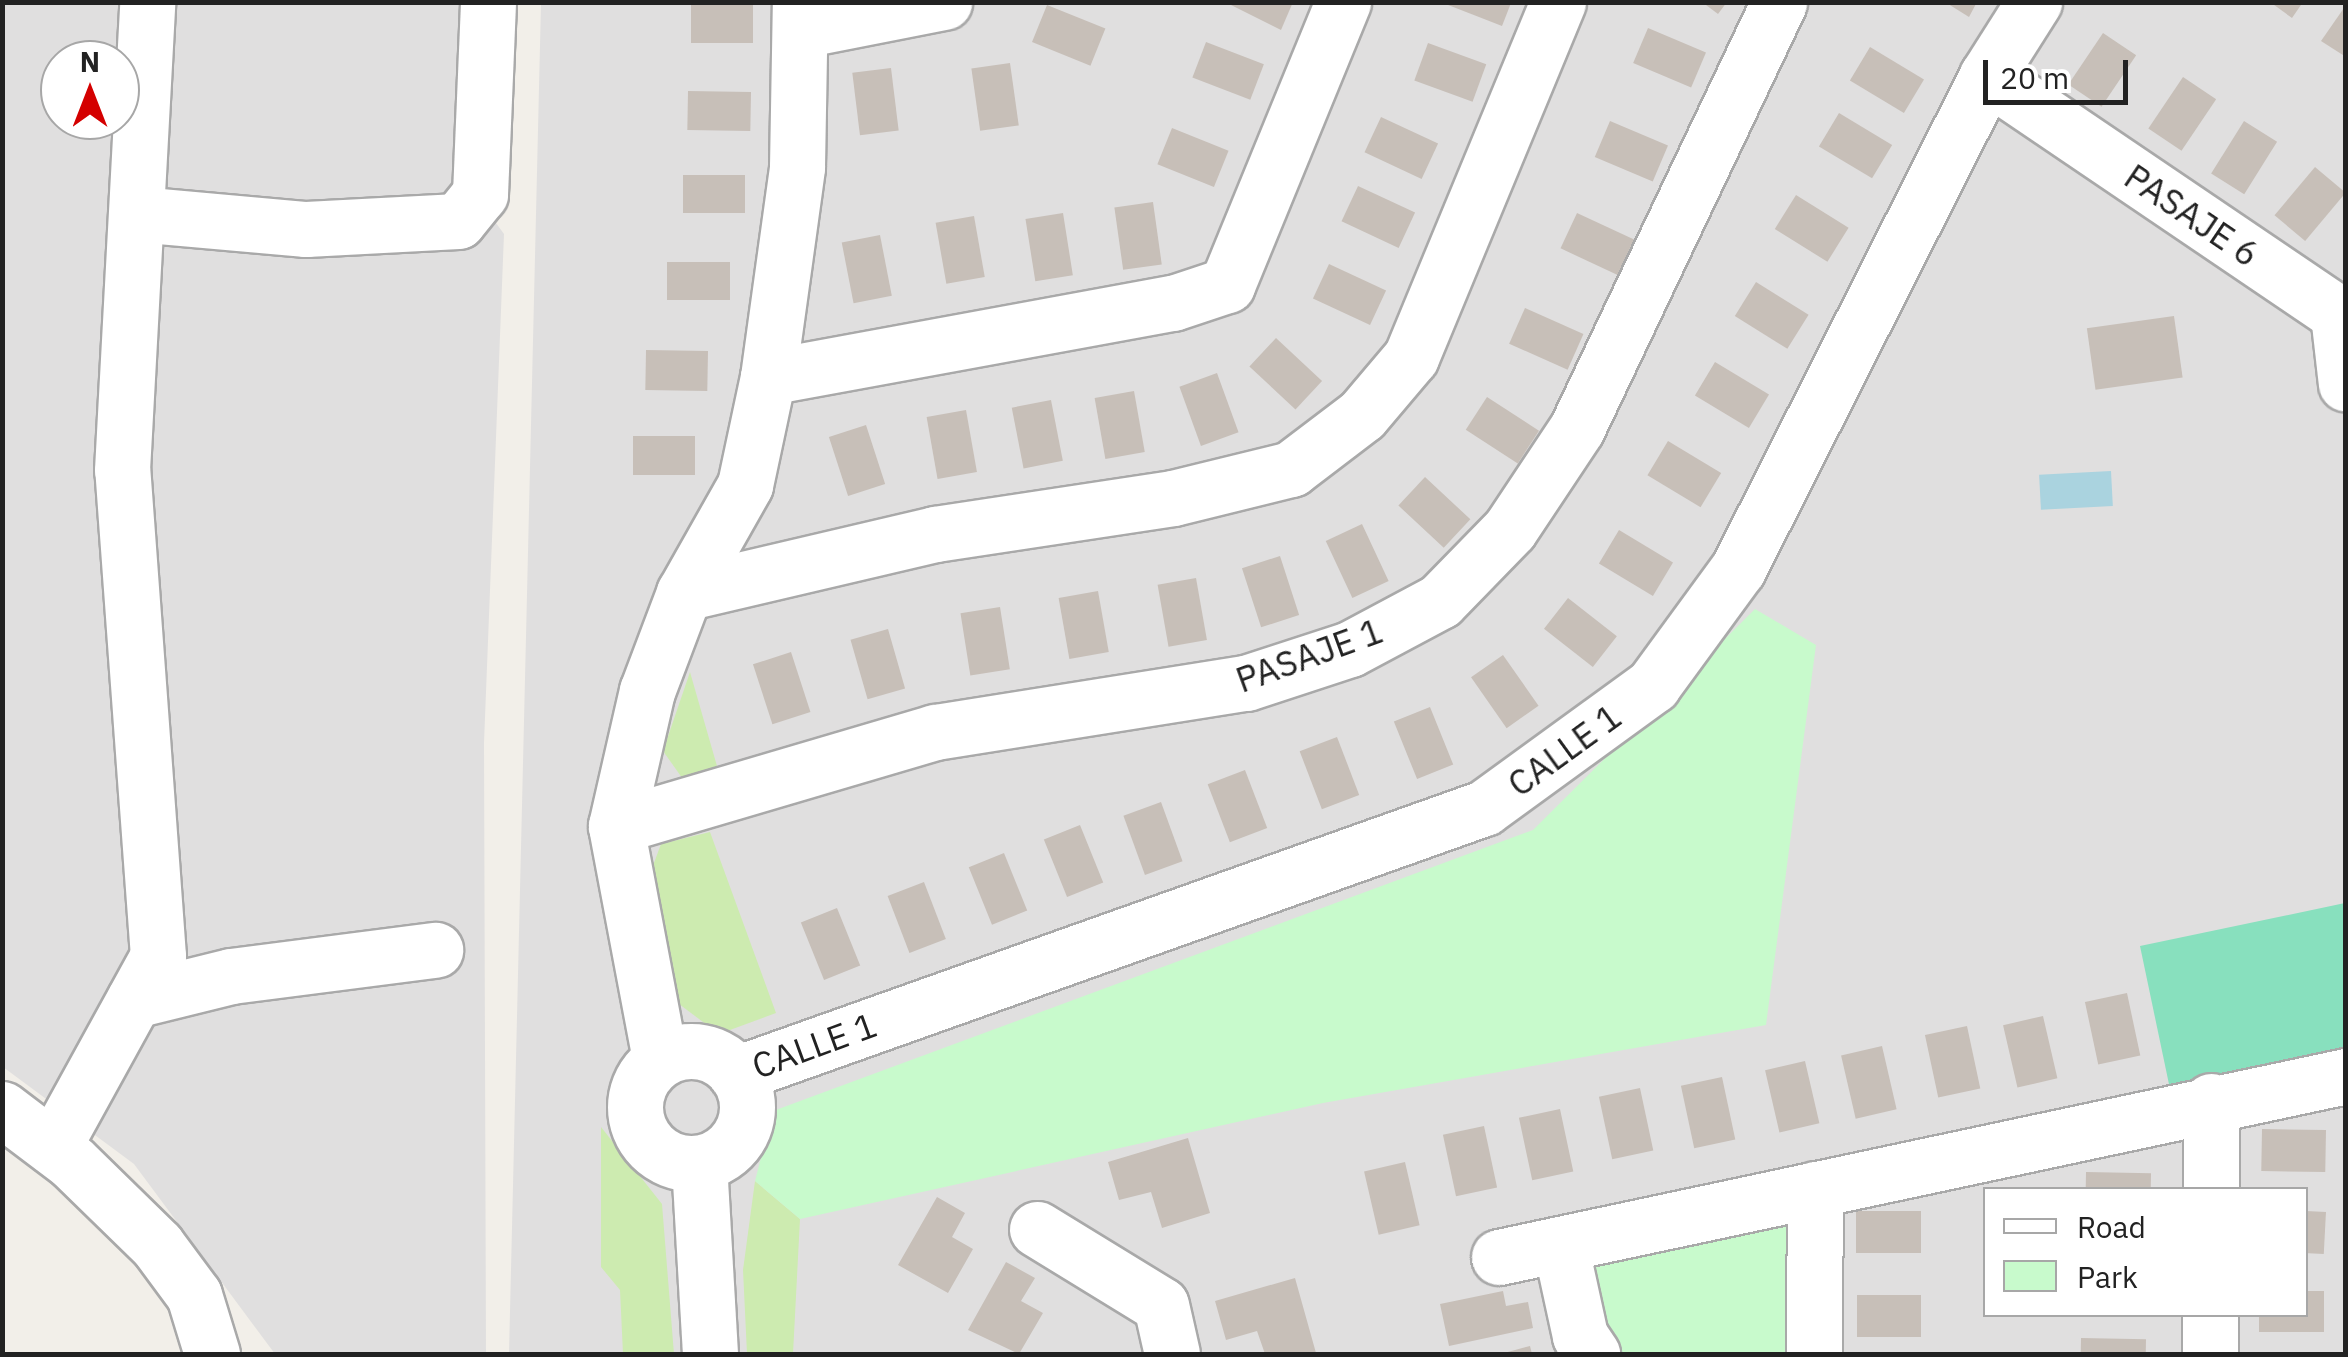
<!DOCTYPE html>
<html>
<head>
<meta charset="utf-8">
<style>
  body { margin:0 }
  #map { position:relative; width:2348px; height:1357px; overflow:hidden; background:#f2efe9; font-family:"IBM Plex Sans",sans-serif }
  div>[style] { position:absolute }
  .residential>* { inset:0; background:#e0dfdf }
  .grass>* { inset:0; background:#cdebb0 }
  .park>* { inset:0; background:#c8facc }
  .pitch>* { inset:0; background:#88e0be }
  .water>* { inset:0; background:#aad3df; transform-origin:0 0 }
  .building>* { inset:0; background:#c7bfb8; transform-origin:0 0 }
  .roads { filter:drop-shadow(2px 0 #a9a9a9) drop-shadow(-2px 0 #a9a9a9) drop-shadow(0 2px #a9a9a9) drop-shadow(0 -2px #a9a9a9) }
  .street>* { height:55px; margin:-27.5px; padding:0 27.5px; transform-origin:27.5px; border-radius:27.5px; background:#fff }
  .street>.ring { margin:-27.5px; padding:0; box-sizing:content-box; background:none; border:55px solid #fff; border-radius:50% }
  span { translate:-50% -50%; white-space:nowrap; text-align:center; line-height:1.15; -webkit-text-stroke:10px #fff; paint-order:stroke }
  .street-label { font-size:35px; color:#222 }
  .frame { position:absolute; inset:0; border:5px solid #222; pointer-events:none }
  .legend { position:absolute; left:1983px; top:1187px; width:325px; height:130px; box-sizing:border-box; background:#fff; border:2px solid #a7a7a7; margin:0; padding:12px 18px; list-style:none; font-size:30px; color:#222 }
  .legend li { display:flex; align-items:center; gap:20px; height:50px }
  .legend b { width:50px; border:2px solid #a7a7a7 }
  .north { position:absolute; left:40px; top:40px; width:100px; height:100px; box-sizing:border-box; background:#fff; border:2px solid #a7a7a7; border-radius:50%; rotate:0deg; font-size:28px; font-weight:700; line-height:40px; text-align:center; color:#222 }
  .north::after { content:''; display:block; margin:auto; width:35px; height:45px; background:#d40000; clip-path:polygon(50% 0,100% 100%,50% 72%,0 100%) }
  .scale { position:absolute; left:1983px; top:60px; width:145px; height:45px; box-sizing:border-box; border:5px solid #222; border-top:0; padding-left:12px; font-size:30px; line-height:35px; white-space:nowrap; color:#222; -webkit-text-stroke:8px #fff; paint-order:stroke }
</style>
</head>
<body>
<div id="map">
  <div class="residential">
    <div style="clip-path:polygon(evenodd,3px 3px,473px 3px,467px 183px,504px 234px,484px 743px,486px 1354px,275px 1354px,134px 1164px,3px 1067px,3px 3px,60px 60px,120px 60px,120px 120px,60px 120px,60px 60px)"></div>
    <div style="clip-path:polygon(evenodd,541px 3px,2345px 3px,2345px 1354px,509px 1354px,541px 3px,1986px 1190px,2306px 1190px,2306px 1314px,1986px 1314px,1986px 1190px)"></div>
  </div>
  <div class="grass">
    <div style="clip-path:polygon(690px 672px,719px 773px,685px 782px,663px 751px)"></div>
    <div style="clip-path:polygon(710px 832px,776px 1013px,719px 1034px,679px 1004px,648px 879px,661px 844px)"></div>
    <div style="clip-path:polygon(601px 1127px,662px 1204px,674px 1354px,623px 1354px,620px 1290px,601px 1267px)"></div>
    <div style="clip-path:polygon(755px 1181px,800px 1219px,793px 1354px,747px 1354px,743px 1270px)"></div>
  </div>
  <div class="park">
    <div style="clip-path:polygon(1755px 609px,1816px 645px,1766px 1025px,1323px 1103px,800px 1219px,755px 1181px,773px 1111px,1533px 830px)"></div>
    <div style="clip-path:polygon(1788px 1222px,1795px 1354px,1617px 1354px,1604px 1335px,1590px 1264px)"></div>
  </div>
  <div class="pitch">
    <div style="clip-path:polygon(2345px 903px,2345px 1053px,2170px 1089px,2140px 946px)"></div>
  </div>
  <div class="water">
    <div style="left:2111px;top:471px;width:35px;height:72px;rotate:87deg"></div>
  </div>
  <div class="building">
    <div style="clip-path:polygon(1225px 2px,1293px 2px,1281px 30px)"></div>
    <div style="clip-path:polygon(1702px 2px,1727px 2px,1718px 14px)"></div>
    <div style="clip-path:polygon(1945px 2px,1977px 2px,1969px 17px)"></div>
    <div style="clip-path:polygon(2270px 2px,2303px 2px,2292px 18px)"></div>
    <div style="clip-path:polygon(1443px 3px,1511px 3px,1502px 26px)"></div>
    <div style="left:691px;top:5px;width:62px;height:38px"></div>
    <div style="left:1047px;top:5px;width:63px;height:40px;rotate:22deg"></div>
    <div style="clip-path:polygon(2346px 5px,2346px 57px,2321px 41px)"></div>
    <div style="left:1648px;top:28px;width:63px;height:38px;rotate:23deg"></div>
    <div style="left:2103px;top:33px;width:40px;height:62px;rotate:34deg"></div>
    <div style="left:1206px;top:42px;width:62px;height:38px;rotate:21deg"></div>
    <div style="left:1428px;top:43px;width:62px;height:40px;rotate:20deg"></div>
    <div style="left:1870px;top:47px;width:63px;height:39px;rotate:31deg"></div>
    <div style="left:1010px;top:63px;width:63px;height:39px;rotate:82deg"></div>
    <div style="left:891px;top:68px;width:63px;height:39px;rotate:83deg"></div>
    <div style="left:2183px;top:77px;width:40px;height:62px;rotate:34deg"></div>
    <div style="left:688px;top:91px;width:63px;height:39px;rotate:1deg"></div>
    <div style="left:1839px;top:113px;width:62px;height:39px;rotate:31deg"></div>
    <div style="left:1381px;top:117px;width:63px;height:39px;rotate:25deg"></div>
    <div style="left:1610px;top:121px;width:63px;height:39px;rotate:23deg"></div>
    <div style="left:2244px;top:121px;width:39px;height:62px;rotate:32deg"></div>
    <div style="left:1172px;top:128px;width:61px;height:39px;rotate:22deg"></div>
    <div style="left:2315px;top:167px;width:40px;height:63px;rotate:40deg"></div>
    <div style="left:683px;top:175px;width:62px;height:38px"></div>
    <div style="left:1358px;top:186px;width:63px;height:39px;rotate:25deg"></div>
    <div style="left:1796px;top:195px;width:62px;height:40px;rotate:32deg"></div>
    <div style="left:1153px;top:202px;width:63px;height:39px;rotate:82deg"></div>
    <div style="left:1063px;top:213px;width:63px;height:38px;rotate:81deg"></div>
    <div style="left:1577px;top:213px;width:63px;height:39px;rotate:25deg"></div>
    <div style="left:974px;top:216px;width:62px;height:39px;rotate:80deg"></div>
    <div style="left:880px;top:235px;width:62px;height:39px;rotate:79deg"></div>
    <div style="left:667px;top:262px;width:63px;height:38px"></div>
    <div style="left:1329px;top:264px;width:63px;height:38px;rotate:25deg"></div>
    <div style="left:1756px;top:282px;width:62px;height:40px;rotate:32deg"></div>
    <div style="left:1525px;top:308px;width:64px;height:39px;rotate:24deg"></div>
    <div style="left:2174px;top:316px;width:62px;height:88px;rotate:82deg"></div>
    <div style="left:1276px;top:338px;width:63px;height:39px;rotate:43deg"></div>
    <div style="left:646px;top:350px;width:62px;height:40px;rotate:1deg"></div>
    <div style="left:1715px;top:362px;width:63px;height:39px;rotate:31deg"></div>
    <div style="left:1217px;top:373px;width:63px;height:40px;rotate:70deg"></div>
    <div style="left:1134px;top:391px;width:62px;height:40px;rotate:80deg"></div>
    <div style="left:1487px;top:397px;width:62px;height:39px;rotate:33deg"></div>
    <div style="left:1051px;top:400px;width:62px;height:40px;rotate:79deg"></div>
    <div style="left:966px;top:410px;width:63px;height:40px;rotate:80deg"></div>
    <div style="left:866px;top:425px;width:62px;height:39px;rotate:72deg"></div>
    <div style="left:633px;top:436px;width:62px;height:39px"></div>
    <div style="left:1668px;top:441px;width:62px;height:40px;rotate:31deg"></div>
    <div style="left:1425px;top:477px;width:62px;height:39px;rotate:43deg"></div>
    <div style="left:1362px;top:524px;width:63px;height:40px;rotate:65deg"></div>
    <div style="left:1619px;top:530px;width:63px;height:39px;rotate:31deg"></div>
    <div style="left:1280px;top:556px;width:62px;height:40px;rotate:72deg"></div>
    <div style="left:1196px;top:578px;width:63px;height:39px;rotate:80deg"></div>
    <div style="left:1098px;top:591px;width:62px;height:40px;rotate:80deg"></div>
    <div style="left:1568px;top:598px;width:62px;height:39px;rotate:38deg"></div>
    <div style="left:1000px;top:607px;width:63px;height:40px;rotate:81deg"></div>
    <div style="left:888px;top:629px;width:62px;height:39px;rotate:74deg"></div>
    <div style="left:791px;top:652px;width:63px;height:40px;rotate:72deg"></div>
    <div style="left:1503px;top:655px;width:62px;height:39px;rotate:55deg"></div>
    <div style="left:1430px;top:707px;width:62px;height:39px;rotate:68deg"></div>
    <div style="left:1337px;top:737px;width:62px;height:40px;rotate:69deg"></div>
    <div style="left:1245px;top:770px;width:62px;height:40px;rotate:69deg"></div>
    <div style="left:1161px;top:802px;width:63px;height:40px;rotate:70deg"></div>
    <div style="left:1080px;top:825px;width:62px;height:39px;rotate:68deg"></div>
    <div style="left:1004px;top:853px;width:62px;height:38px;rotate:68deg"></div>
    <div style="left:924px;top:882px;width:61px;height:39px;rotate:69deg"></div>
    <div style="left:837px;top:908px;width:62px;height:39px;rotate:68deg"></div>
    <div style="left:2127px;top:993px;width:64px;height:43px;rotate:78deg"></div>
    <div style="left:2043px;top:1016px;width:64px;height:41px;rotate:77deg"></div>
    <div style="left:1967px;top:1026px;width:64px;height:43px;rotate:78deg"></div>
    <div style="left:1882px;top:1046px;width:65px;height:42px;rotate:77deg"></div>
    <div style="left:1805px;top:1061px;width:64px;height:41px;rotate:77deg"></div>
    <div style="left:1722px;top:1077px;width:64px;height:42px;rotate:78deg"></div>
    <div style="left:1640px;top:1088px;width:64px;height:42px;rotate:78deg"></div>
    <div style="left:1560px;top:1109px;width:64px;height:42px;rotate:78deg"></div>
    <div style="left:1484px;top:1126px;width:63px;height:42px;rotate:78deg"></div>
    <div style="left:2262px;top:1129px;width:64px;height:42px;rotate:1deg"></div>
    <div style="clip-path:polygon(1188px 1138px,1210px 1213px,1162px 1228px,1151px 1192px,1119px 1200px,1108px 1162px)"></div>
    <div style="left:1405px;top:1162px;width:65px;height:42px;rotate:77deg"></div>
    <div style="left:2086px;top:1172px;width:65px;height:18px;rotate:1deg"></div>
    <div style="clip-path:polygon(937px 1197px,965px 1213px,952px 1237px,973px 1249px,948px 1293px,898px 1265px)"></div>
    <div style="left:1856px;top:1211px;width:65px;height:42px"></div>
    <div style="left:2306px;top:1211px;width:20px;height:42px;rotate:3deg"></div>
    <div style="clip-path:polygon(1006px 1262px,1035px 1278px,1021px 1301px,1043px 1313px,1019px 1354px,968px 1330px)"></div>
    <div style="clip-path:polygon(1295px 1278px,1316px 1353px,1265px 1354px,1257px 1331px,1226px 1340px,1215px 1301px)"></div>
    <div style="clip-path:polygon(1503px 1291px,1506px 1306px,1528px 1302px,1533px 1328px,1449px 1346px,1440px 1304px)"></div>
    <div style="clip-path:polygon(2306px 1291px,2324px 1291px,2324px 1332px,2259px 1332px,2259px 1314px,2306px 1314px)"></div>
    <div style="left:1857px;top:1295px;width:64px;height:42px"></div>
    <div style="left:2081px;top:1338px;width:65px;height:16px;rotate:1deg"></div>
    <div style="clip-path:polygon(1530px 1346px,1532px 1354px,1505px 1354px,1504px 1353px)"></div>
  </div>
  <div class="roads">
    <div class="street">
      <div style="left:801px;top:30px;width:146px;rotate:-11.1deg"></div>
      <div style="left:1987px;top:76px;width:424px;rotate:34.1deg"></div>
      <div style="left:2338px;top:314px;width:70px;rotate:83.5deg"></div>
      <div style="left:137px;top:214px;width:170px;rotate:5.1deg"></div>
      <div style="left:306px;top:229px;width:152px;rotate:-3deg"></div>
      <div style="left:458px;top:221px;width:35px;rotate:-51deg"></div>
      <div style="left:480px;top:194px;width:192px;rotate:-87.6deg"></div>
      <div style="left:768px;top:377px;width:412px;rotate:-10.4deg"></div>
      <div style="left:1173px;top:303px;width:57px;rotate:-18.4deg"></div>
      <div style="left:1227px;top:285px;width:306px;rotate:-67.7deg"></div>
      <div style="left:684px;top:593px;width:258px;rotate:-13.2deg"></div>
      <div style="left:935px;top:534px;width:241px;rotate:-8.6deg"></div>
      <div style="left:1173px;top:498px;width:122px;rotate:-13.8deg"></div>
      <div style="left:1291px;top:469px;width:89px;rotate:-37.3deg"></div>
      <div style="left:1362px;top:415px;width:76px;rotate:-49.8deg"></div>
      <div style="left:1411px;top:357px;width:384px;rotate:-67.5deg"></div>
      <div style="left:616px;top:826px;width:333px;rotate:-16.4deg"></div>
      <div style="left:935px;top:732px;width:315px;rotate:-9deg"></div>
      <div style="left:1246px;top:683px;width:109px;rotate:-18.1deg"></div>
      <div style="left:1350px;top:649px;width:102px;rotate:-28.1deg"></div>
      <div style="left:1440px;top:601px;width:100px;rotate:-45.8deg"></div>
      <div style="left:1510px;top:529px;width:121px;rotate:-56.4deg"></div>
      <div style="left:1577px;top:428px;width:471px;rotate:-64.6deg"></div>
      <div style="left:134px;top:1000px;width:100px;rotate:-13.9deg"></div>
      <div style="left:231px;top:976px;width:206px;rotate:-7.3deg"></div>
      <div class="ring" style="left:635px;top:1051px;width:57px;height:57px"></div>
      <div style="left:660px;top:1059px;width:237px;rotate:-100.7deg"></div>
      <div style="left:616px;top:826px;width:139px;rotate:-77.1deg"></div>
      <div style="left:647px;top:691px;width:105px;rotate:-69.3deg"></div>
      <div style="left:684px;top:593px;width:124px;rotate:-60.5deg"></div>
      <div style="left:745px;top:485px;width:110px;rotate:-78deg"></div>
      <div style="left:768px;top:377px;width:212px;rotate:-82.1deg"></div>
      <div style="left:797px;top:167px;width:165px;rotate:-89deg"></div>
      <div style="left:736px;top:1074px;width:794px;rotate:-19.58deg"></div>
      <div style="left:1484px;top:808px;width:209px;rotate:-36deg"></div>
      <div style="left:1653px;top:685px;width:144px;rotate:-53.8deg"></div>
      <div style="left:1738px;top:569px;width:552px;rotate:-63.2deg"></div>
      <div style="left:1987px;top:76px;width:88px;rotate:-57.6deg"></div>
      <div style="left:2px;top:1109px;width:88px;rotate:37.1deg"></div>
      <div style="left:72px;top:1162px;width:119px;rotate:44.3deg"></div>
      <div style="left:157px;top:1245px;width:62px;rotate:53.5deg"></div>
      <div style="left:194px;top:1295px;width:62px;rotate:73deg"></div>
      <div style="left:53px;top:1147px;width:218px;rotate:-61.2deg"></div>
      <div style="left:158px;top:956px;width:487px;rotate:-94.2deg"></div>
      <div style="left:122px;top:470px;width:469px;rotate:-86.9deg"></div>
      <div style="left:699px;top:1163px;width:191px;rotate:86.7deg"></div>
      <div style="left:2211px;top:1190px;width:89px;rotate:-90deg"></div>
      <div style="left:1037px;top:1229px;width:145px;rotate:31.5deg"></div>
      <div style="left:1161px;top:1305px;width:50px;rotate:77.3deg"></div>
      <div style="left:1560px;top:1244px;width:94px;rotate:77.7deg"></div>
      <div style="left:1580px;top:1336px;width:22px;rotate:56deg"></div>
      <div style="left:1499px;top:1257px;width:866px;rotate:-12.06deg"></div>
      <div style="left:1814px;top:1354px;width:165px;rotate:-89.7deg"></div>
      <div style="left:2210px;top:1354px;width:40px;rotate:-90deg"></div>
    </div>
  </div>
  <div class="street-label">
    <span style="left:2192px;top:215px;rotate:34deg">PASAJE 6</span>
    <span style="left:1309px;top:655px;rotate:-20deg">PASAJE 1</span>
    <span style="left:1564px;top:750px;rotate:-36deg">CALLE 1</span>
    <span style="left:814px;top:1045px;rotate:-20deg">CALLE 1</span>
  </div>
  <div class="frame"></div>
  <ul class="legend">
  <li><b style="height:12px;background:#fff"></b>Road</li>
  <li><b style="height:28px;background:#c8facc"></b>Park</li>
  </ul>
  <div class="north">N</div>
  <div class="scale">20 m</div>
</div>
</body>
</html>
